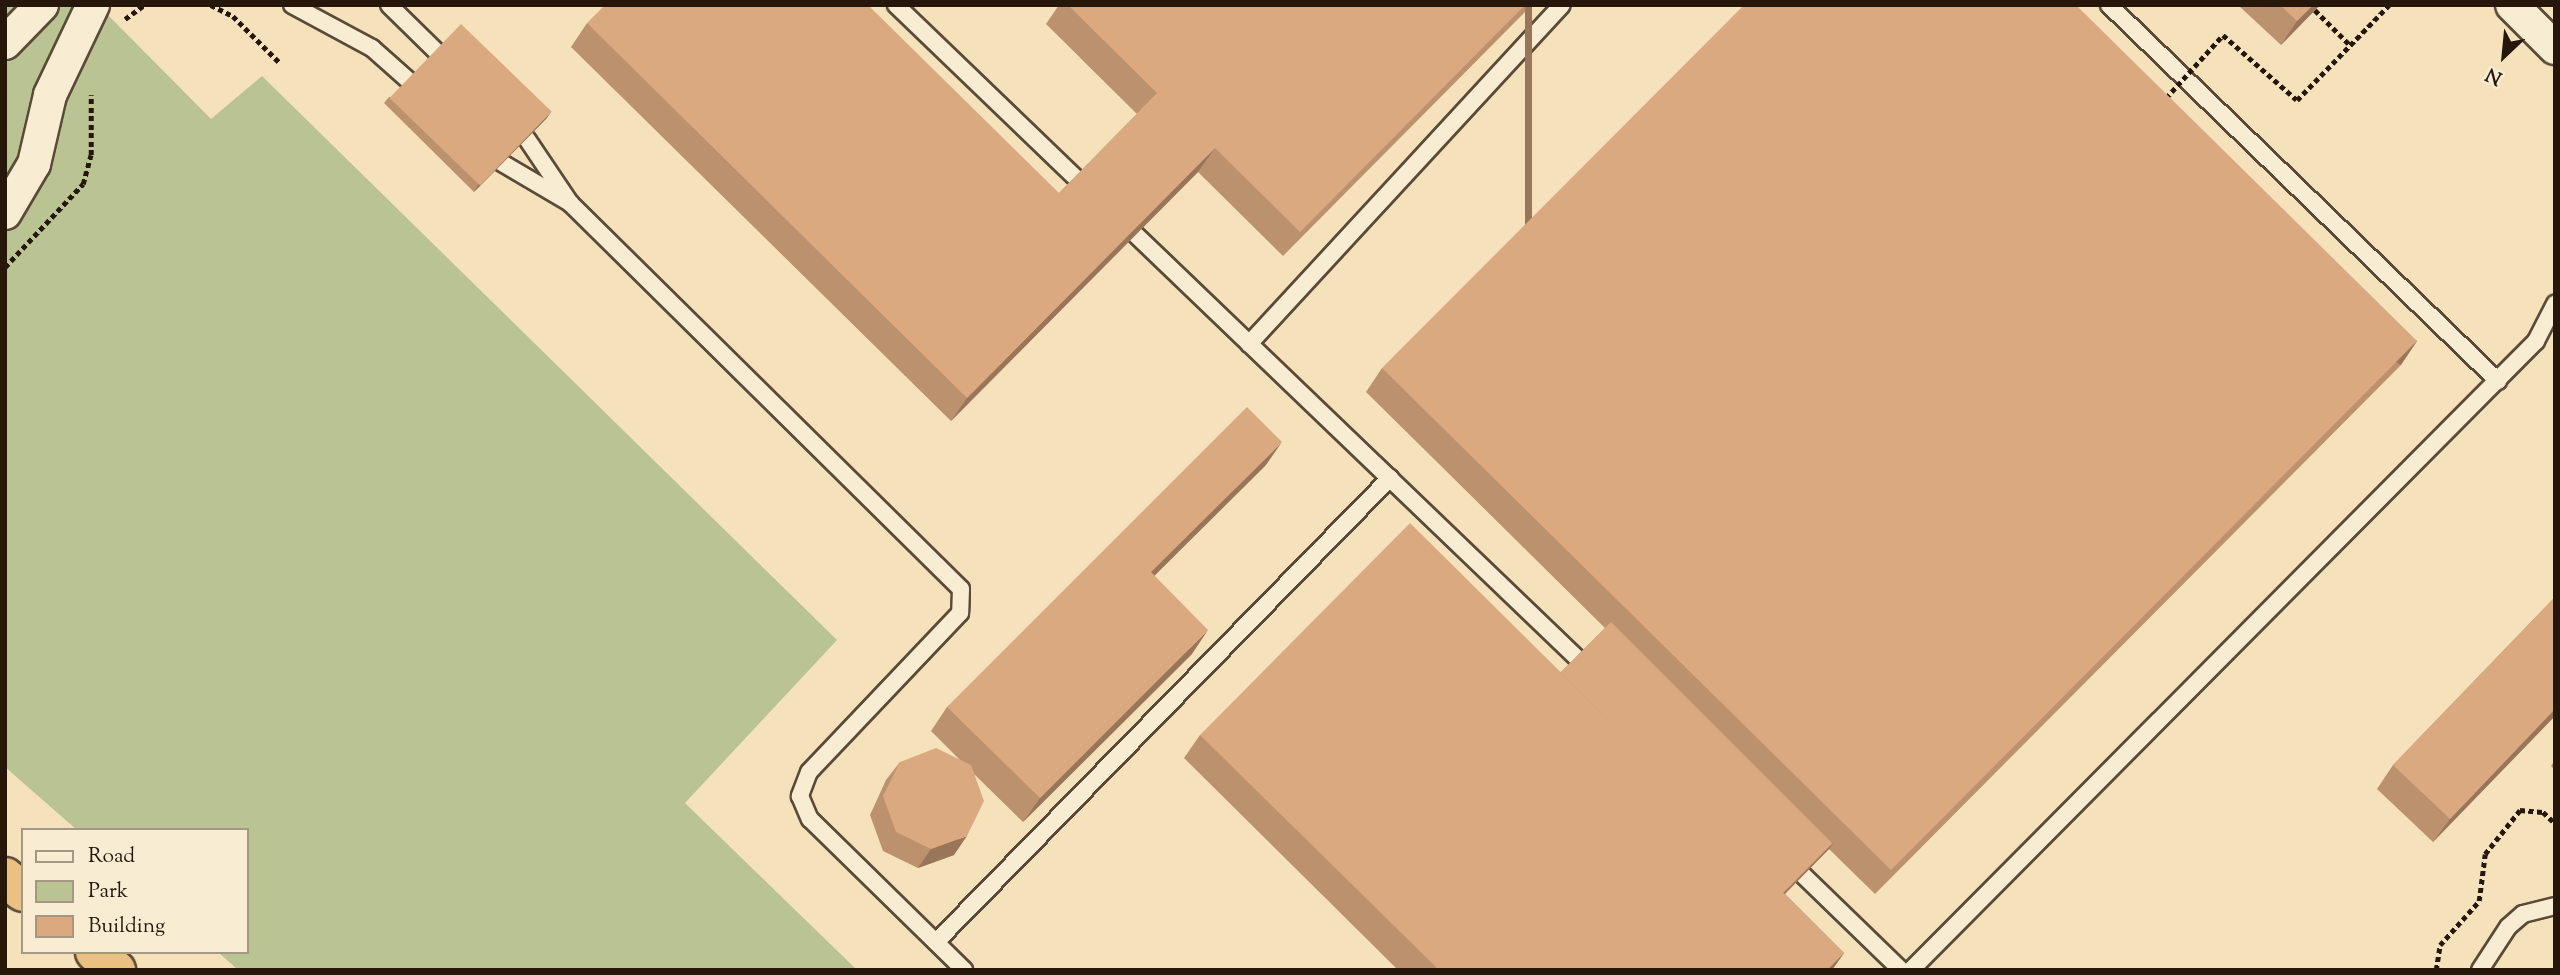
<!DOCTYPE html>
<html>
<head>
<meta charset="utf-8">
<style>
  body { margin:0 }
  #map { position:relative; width:2560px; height:975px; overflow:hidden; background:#f5e2bb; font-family:"Sorts Mill Goudy",serif }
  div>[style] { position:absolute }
  .green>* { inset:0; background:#b9c492 }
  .path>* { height:4.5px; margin-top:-2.25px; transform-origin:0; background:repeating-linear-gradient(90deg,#27170b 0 5px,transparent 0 8.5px) }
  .roads { filter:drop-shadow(2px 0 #5a4a37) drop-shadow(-2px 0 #5a4a37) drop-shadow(0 2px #5a4a37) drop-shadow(0 -2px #5a4a37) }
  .lane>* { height:16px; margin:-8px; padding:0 8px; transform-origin:8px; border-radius:8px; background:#f8ecd3 }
  .street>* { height:32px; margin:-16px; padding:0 16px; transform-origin:16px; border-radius:16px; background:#f8ecd3 }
  .highway>* { height:38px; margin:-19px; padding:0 19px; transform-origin:19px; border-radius:19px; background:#eac17e }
  .path-bridge>* { height:4.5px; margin-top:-2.25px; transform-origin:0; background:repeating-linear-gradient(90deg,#27170b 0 5px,transparent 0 8.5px) }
  .wall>* { inset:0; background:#bc916e }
  .shaded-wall>* { inset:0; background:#99765a; transform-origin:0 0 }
  .building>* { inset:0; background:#dba980; transform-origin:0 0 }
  span { translate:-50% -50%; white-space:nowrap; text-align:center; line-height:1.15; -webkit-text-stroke:7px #f8ecd3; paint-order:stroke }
  .frame { position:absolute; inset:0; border:7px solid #27170b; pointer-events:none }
  .legend { position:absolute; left:21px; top:828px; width:228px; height:126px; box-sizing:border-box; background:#f8ecd3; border:2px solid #a49783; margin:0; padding:9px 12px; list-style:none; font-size:21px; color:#27170b }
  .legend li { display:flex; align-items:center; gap:14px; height:35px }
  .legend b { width:35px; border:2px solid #a49783 }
  .north { position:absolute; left:2469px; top:21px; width:70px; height:70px; -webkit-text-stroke:5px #f8ecd3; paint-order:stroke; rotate:206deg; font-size:19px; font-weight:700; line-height:28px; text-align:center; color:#27170b }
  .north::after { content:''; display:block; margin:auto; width:24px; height:32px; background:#27170b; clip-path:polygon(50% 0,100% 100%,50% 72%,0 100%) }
</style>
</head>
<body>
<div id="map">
  <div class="green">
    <div style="clip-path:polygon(5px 5px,98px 5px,211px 119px,262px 76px,837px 640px,685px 803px,857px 970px,238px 970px,218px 952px,247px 952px,247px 830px,77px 830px,5px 767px)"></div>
  </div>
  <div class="path">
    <div style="left:211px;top:5px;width:25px;rotate:27deg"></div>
    <div style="left:233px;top:16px;width:65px;rotate:45deg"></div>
    <div style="left:2315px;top:10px;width:49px;rotate:45deg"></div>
    <div style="left:125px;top:19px;width:24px;rotate:-36deg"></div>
    <div style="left:5px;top:267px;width:114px;rotate:-46.8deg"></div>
    <div style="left:83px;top:184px;width:30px;rotate:-75deg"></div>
    <div style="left:91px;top:155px;width:60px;rotate:-90deg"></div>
    <div style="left:2436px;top:970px;width:25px;rotate:-81deg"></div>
    <div style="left:2440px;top:945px;width:59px;rotate:-48.4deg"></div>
    <div style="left:2479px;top:901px;width:47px;rotate:-82.7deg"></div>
    <div style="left:2485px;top:854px;width:56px;rotate:-51.5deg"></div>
    <div style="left:2520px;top:810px;width:23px;rotate:5deg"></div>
    <div style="left:2543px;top:812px;width:16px;rotate:43deg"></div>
  </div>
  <div class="roads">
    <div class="lane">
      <div style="left:292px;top:5px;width:91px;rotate:28.3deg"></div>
      <div style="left:372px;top:48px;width:47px;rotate:41.5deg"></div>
      <div style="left:389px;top:5px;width:66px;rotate:44.4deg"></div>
      <div style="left:896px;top:5px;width:252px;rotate:43.9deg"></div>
      <div style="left:2109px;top:5px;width:541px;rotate:44.03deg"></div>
      <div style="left:527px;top:139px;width:77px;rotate:56.1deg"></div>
      <div style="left:570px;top:203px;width:549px;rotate:44.63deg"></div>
      <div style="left:961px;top:589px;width:24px;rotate:92deg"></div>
      <div style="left:960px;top:613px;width:219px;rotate:133.5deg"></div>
      <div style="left:809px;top:772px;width:26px;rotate:111deg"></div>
      <div style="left:800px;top:796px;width:25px;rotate:67deg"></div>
      <div style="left:810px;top:819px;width:216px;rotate:44.4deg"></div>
      <div style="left:502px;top:163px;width:79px;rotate:30.5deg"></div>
      <div style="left:1136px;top:235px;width:611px;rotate:43.81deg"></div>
      <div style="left:1249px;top:344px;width:461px;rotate:-47.3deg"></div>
      <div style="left:1803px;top:875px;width:136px;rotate:44.1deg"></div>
      <div style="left:936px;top:942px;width:649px;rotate:-45.62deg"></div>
      <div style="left:1911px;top:970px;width:887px;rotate:-45.18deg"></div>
      <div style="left:2536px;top:341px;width:42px;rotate:-62.8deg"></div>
      <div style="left:2480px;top:970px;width:51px;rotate:-56.9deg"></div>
      <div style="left:2508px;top:927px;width:20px;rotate:-41deg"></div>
      <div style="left:2523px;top:914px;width:33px;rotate:-14deg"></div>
    </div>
    <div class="street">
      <div style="left:2512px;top:5px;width:61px;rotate:45deg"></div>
      <div style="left:5px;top:43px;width:53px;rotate:-45.8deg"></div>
      <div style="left:5px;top:213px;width:57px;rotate:-59.4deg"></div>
      <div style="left:34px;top:164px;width:71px;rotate:-76.9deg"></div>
      <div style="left:50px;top:95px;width:100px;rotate:-64.5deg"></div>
    </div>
    <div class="highway">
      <div style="left:5px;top:877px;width:23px;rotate:40deg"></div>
      <div style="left:95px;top:952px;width:28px;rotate:41deg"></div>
    </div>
  </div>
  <div class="path-bridge">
    <div style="left:2166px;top:98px;width:85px;rotate:-47.9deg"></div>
    <div style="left:2223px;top:35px;width:98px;rotate:41.3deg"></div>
    <div style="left:2297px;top:100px;width:132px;rotate:-45.9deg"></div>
  </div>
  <div class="wall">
    <div style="clip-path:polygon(1059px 5px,1532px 5px,1283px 256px,1198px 172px,951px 421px,571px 47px,587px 23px,1059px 193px,1137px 114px,1046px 24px)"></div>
    <div style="clip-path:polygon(2238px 5px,2320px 5px,2281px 45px)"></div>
    <div style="clip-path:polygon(389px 97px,551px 112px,546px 119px,474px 192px,384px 103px)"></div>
    <div style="clip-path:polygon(2417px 341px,2401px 365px,1875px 894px,1829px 849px,1785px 894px,1844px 953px,1832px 970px,1398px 970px,1184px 758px,1200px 735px,1561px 672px,1605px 628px,1366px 392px,1382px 368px)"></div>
    <div style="clip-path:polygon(1266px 465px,1154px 576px,1192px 654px,1023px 822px,973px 773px,954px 855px,918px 868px,883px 851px,870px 815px,886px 780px,900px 762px,961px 761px,931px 731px,947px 707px)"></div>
    <div style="clip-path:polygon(2555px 597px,2555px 716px,2433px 842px,2377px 789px,2393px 765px)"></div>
    <div style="clip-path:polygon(2555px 760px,2555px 770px,2551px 766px)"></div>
  </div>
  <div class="shaded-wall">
    <div style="left:1525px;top:5px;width:7px;height:320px"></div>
    <div style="clip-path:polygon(2313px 5px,2320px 5px,2281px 45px,2297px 21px)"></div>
    <div style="clip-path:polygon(551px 112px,546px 119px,474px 192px,478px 185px)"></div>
    <div style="clip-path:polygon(1215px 148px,1198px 172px,951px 421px,967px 398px)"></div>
    <div style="left:2417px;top:341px;width:29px;height:746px;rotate:124deg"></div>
    <div style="clip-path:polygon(1282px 442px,1266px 465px,1134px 596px,1151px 572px)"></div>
    <div style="clip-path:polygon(1208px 630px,1192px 654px,1023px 822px,1040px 798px)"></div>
    <div style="clip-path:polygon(2555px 709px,2555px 716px,2433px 842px,2450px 819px)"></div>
    <div style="clip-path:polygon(967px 836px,954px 855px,918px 868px,931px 849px)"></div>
    <div style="clip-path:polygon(1834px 842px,1829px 849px,1765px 914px,1770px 907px)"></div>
    <div style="clip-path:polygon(1844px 953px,1832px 970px,1827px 970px)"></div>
  </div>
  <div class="building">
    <div style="clip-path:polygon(605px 5px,868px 5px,1059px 193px,1157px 93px,1068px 5px,1525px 5px,1300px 232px,1215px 148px,967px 398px,587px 23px)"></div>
    <div style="clip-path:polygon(1744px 5px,2076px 5px,2417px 341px,1891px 870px,1382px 368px)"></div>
    <div style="clip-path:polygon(2280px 5px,2313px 5px,2297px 21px)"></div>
    <div style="left:461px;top:24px;width:126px;height:103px;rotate:44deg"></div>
    <div style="clip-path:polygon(1247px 407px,1282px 442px,1151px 572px,1208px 630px,1040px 798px,947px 707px)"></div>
    <div style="clip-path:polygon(1410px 523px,1844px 953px,1827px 970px,1439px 970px,1200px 735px)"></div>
    <div style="clip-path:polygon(2555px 597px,2555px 709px,2450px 819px,2393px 765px)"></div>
    <div style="left:1611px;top:622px;width:313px;height:71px;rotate:45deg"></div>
    <div style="clip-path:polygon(936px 748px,971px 765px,984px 801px,967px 836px,931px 849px,896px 832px,883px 796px,900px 762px)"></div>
  </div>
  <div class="frame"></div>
  <ul class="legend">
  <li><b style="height:9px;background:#f8ecd3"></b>Road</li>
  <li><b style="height:19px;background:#b9c492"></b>Park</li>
  <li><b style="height:19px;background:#dba980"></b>Building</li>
  </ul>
  <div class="north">N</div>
</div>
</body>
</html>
